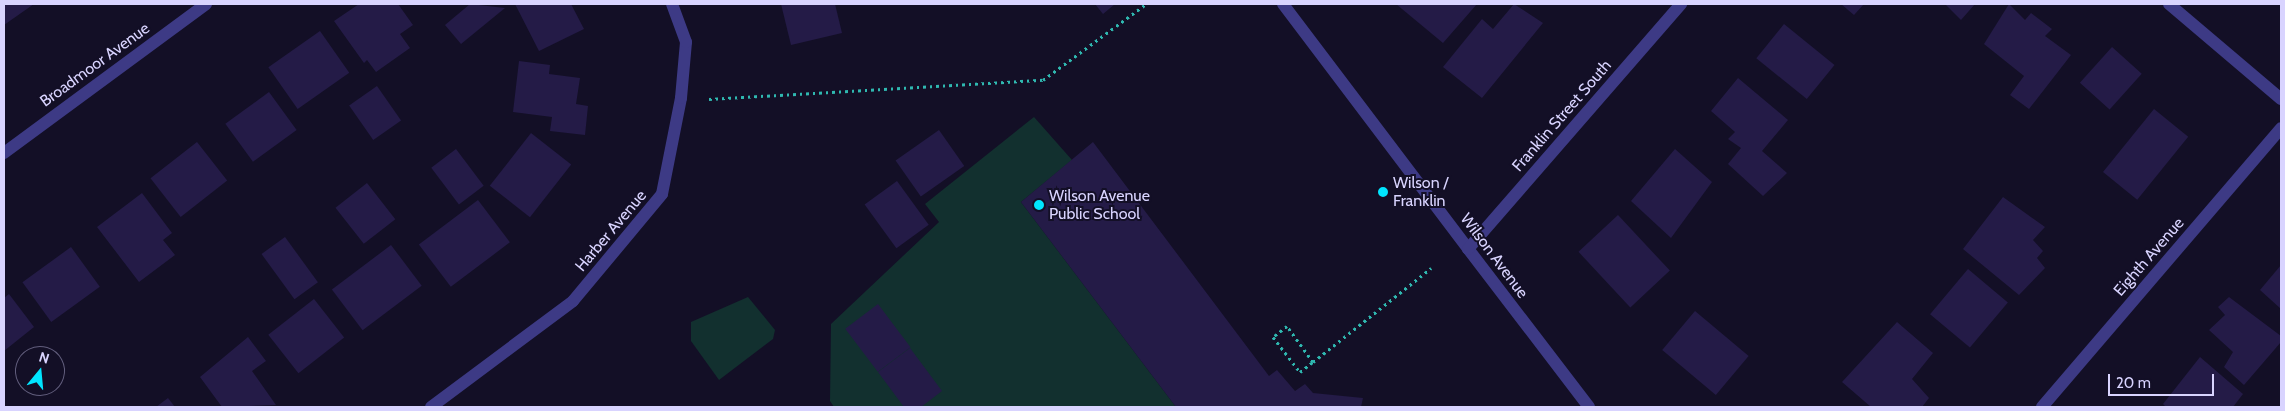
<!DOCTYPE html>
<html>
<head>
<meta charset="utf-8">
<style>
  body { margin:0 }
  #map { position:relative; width:2285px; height:411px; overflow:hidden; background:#130f26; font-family:Cabin,sans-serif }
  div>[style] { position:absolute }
  .green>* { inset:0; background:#12302f }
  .building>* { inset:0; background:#241b47; transform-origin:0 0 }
  .path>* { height:3px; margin-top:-1.5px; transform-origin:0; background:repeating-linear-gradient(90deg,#2fb8b0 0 2.5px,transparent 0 6.5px) }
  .minor>* { height:12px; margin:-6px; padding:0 6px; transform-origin:6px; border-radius:6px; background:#3d3a85 }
  .tertiary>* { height:12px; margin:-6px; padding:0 6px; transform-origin:6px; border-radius:6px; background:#3d3a85 }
  .dots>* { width:14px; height:14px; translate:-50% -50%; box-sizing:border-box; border:2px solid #130f26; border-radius:50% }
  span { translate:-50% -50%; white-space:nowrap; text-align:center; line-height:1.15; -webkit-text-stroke:4px #130f26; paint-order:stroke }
  .street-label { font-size:16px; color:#d9d4ff }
  .poi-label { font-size:16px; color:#d9d4ff }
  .left { translate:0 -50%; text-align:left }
  .frame { position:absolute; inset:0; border:5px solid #d9d4ff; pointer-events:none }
  .north { position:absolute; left:15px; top:346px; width:50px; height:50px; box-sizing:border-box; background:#130f26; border:1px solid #625e7d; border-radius:50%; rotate:17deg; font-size:14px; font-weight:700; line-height:20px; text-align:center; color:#d9d4ff }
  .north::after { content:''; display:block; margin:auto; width:18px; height:22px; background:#00e5ff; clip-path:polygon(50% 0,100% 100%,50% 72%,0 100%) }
  .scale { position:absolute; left:2108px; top:374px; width:106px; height:22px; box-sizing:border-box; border:2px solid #d9d4ff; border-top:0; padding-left:6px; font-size:15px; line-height:18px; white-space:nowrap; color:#d9d4ff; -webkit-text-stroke:4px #130f26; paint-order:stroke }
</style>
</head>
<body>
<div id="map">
  <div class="green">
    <div style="clip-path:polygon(1034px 117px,1072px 160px,1021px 202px,1176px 407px,834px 407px,830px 401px,831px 324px,939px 222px,925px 204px)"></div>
    <div style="clip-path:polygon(748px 297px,775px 330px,773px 339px,719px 380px,691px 341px,691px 322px)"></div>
  </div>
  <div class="building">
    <div style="clip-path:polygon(4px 4px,34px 4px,4px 25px)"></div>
    <div style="clip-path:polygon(359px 4px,398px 4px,413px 25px,400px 34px,410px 48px,376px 72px,367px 60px,364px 63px,334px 21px)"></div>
    <div style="clip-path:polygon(470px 4px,505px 8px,461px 44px,445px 25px)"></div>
    <div style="clip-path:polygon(515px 4px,571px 4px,584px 29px,539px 51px)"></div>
    <div style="clip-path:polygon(781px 4px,835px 4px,842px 33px,791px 45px)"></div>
    <div style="clip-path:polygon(1095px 4px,1115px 4px,1103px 14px)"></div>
    <div style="clip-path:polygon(1396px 4px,1477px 4px,1443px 43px)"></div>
    <div style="clip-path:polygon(1514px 4px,1543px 23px,1482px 98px,1443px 67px,1482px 19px,1493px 29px)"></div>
    <div style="clip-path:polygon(1841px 4px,1864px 4px,1854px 15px)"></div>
    <div style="clip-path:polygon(1945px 4px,1975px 4px,1961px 20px)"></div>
    <div style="clip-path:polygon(2009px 4px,2025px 20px,2031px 13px,2052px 29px,2045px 36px,2071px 55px,2029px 109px,2010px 95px,2024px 76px,1984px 44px)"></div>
    <div style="left:1784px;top:24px;width:65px;height:44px;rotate:39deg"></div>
    <div style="left:320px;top:31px;width:51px;height:63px;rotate:55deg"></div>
    <div style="left:2112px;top:47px;width:40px;height:48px;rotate:42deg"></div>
    <div style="clip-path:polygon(519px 61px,550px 65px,549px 74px,580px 78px,576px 104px,588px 106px,585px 135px,550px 131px,552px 117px,513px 112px)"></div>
    <div style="clip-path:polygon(1738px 78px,1788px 120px,1762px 151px,1787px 173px,1763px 196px,1728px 164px,1741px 148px,1728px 139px,1735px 132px,1711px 111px)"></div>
    <div style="left:377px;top:86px;width:42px;height:34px;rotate:55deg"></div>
    <div style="left:269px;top:92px;width:47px;height:54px;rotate:54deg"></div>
    <div style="left:2154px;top:109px;width:44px;height:81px;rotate:39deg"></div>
    <div style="left:939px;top:130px;width:44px;height:53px;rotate:55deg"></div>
    <div style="left:531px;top:133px;width:51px;height:67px;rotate:38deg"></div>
    <div style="left:197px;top:142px;width:49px;height:59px;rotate:52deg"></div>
    <div style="clip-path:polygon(1093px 142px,1269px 376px,1277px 370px,1295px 391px,1305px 384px,1313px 393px,1363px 398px,1361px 407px,1176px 407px,1021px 202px)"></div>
    <div style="left:456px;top:149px;width:46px;height:31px;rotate:53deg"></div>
    <div style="clip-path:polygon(1675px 149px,1712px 182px,1671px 238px,1631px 201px)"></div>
    <div style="left:897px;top:181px;width:54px;height:40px;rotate:54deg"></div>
    <div style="left:367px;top:183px;width:46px;height:40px;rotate:52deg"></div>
    <div style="clip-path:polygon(142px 193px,172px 233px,163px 240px,175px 255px,139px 282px,97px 227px)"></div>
    <div style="clip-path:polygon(2003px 197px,2045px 227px,2033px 240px,2043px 251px,2037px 258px,2045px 268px,2019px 295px,1963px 249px)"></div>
    <div style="left:478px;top:200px;width:53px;height:74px;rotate:53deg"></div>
    <div style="left:1618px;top:215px;width:76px;height:54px;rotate:47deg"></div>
    <div style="left:285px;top:237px;width:56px;height:29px;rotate:54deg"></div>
    <div style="left:391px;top:245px;width:51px;height:74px;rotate:53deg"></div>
    <div style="left:71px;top:247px;width:49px;height:60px;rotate:54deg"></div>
    <div style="clip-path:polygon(2281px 265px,2281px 309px,2260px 290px)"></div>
    <div style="left:1968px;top:269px;width:52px;height:59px;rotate:40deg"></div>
    <div style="clip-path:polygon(9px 294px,34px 327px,4px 351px,4px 298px)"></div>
    <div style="clip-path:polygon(2229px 297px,2281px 336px,2281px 342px,2244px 385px,2224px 367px,2233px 352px,2209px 330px,2225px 315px,2218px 307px)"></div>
    <div style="left:314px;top:299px;width:49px;height:58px;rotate:52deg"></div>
    <div style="left:878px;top:304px;width:54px;height:41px;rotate:53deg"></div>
    <div style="left:1695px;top:311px;width:70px;height:51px;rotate:40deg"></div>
    <div style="clip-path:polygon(1897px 322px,1933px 353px,1912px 379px,1929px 398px,1922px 407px,1871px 407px,1842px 382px)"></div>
    <div style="clip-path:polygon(248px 337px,266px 361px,252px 371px,276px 405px,222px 407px,200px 377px)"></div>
    <div style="clip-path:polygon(910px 348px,942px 391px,921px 407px,904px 407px,878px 372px)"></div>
    <div style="clip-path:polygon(2200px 357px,2243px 394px,2233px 407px,2166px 407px,2163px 404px)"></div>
    <div style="clip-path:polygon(168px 398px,175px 407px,156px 407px)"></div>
  </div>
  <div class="path">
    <div style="left:709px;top:99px;width:335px;rotate:-3.3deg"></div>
    <div style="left:1043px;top:80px;width:128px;rotate:-36.4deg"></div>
    <div style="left:1313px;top:362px;width:44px;rotate:-125.8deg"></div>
    <div style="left:1287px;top:326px;width:18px;rotate:142deg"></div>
    <div style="left:1273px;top:337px;width:44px;rotate:52.4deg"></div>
    <div style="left:1300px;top:372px;width:16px;rotate:-38deg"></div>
    <div style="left:1313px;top:362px;width:151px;rotate:-38.5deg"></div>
  </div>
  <div class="minor">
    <div style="left:1283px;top:4px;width:307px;rotate:52.9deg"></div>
    <div style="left:2169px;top:4px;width:147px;rotate:40.3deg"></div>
    <div style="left:4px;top:153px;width:251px;rotate:-36.4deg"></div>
    <div style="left:431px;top:407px;width:177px;rotate:-36.7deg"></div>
    <div style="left:573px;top:301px;width:139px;rotate:-50.2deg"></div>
    <div style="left:662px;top:194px;width:98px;rotate:-78.8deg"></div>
    <div style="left:681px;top:98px;width:56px;rotate:-84.9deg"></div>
    <div style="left:686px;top:42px;width:40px;rotate:-110.2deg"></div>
    <div style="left:2042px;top:407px;width:367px;rotate:-49.4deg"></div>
  </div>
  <div class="tertiary">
    <div style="left:1589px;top:407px;width:199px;rotate:-127.4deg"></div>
    <div style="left:1468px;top:249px;width:325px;rotate:-49deg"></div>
  </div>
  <div class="dots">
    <div style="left:1383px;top:192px;background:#00e5ff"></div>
    <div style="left:1039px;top:205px;background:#00e5ff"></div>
  </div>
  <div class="street-label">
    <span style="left:95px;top:65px;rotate:-36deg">Broadmoor Avenue</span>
    <span style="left:1562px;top:116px;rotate:-49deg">Franklin Street South</span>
    <span style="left:611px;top:231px;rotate:-50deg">Harber Avenue</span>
    <span style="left:1494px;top:256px;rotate:53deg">Wilson Avenue</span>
    <span style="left:2149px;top:257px;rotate:-49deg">Eighth Avenue</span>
  </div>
  <div class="poi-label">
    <span class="left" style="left:1393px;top:192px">Wilson /<br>Franklin</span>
    <span class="left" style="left:1049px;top:205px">Wilson Avenue<br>Public School</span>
  </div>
  <div class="frame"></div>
  <div class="north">N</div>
  <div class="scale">20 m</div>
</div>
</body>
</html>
